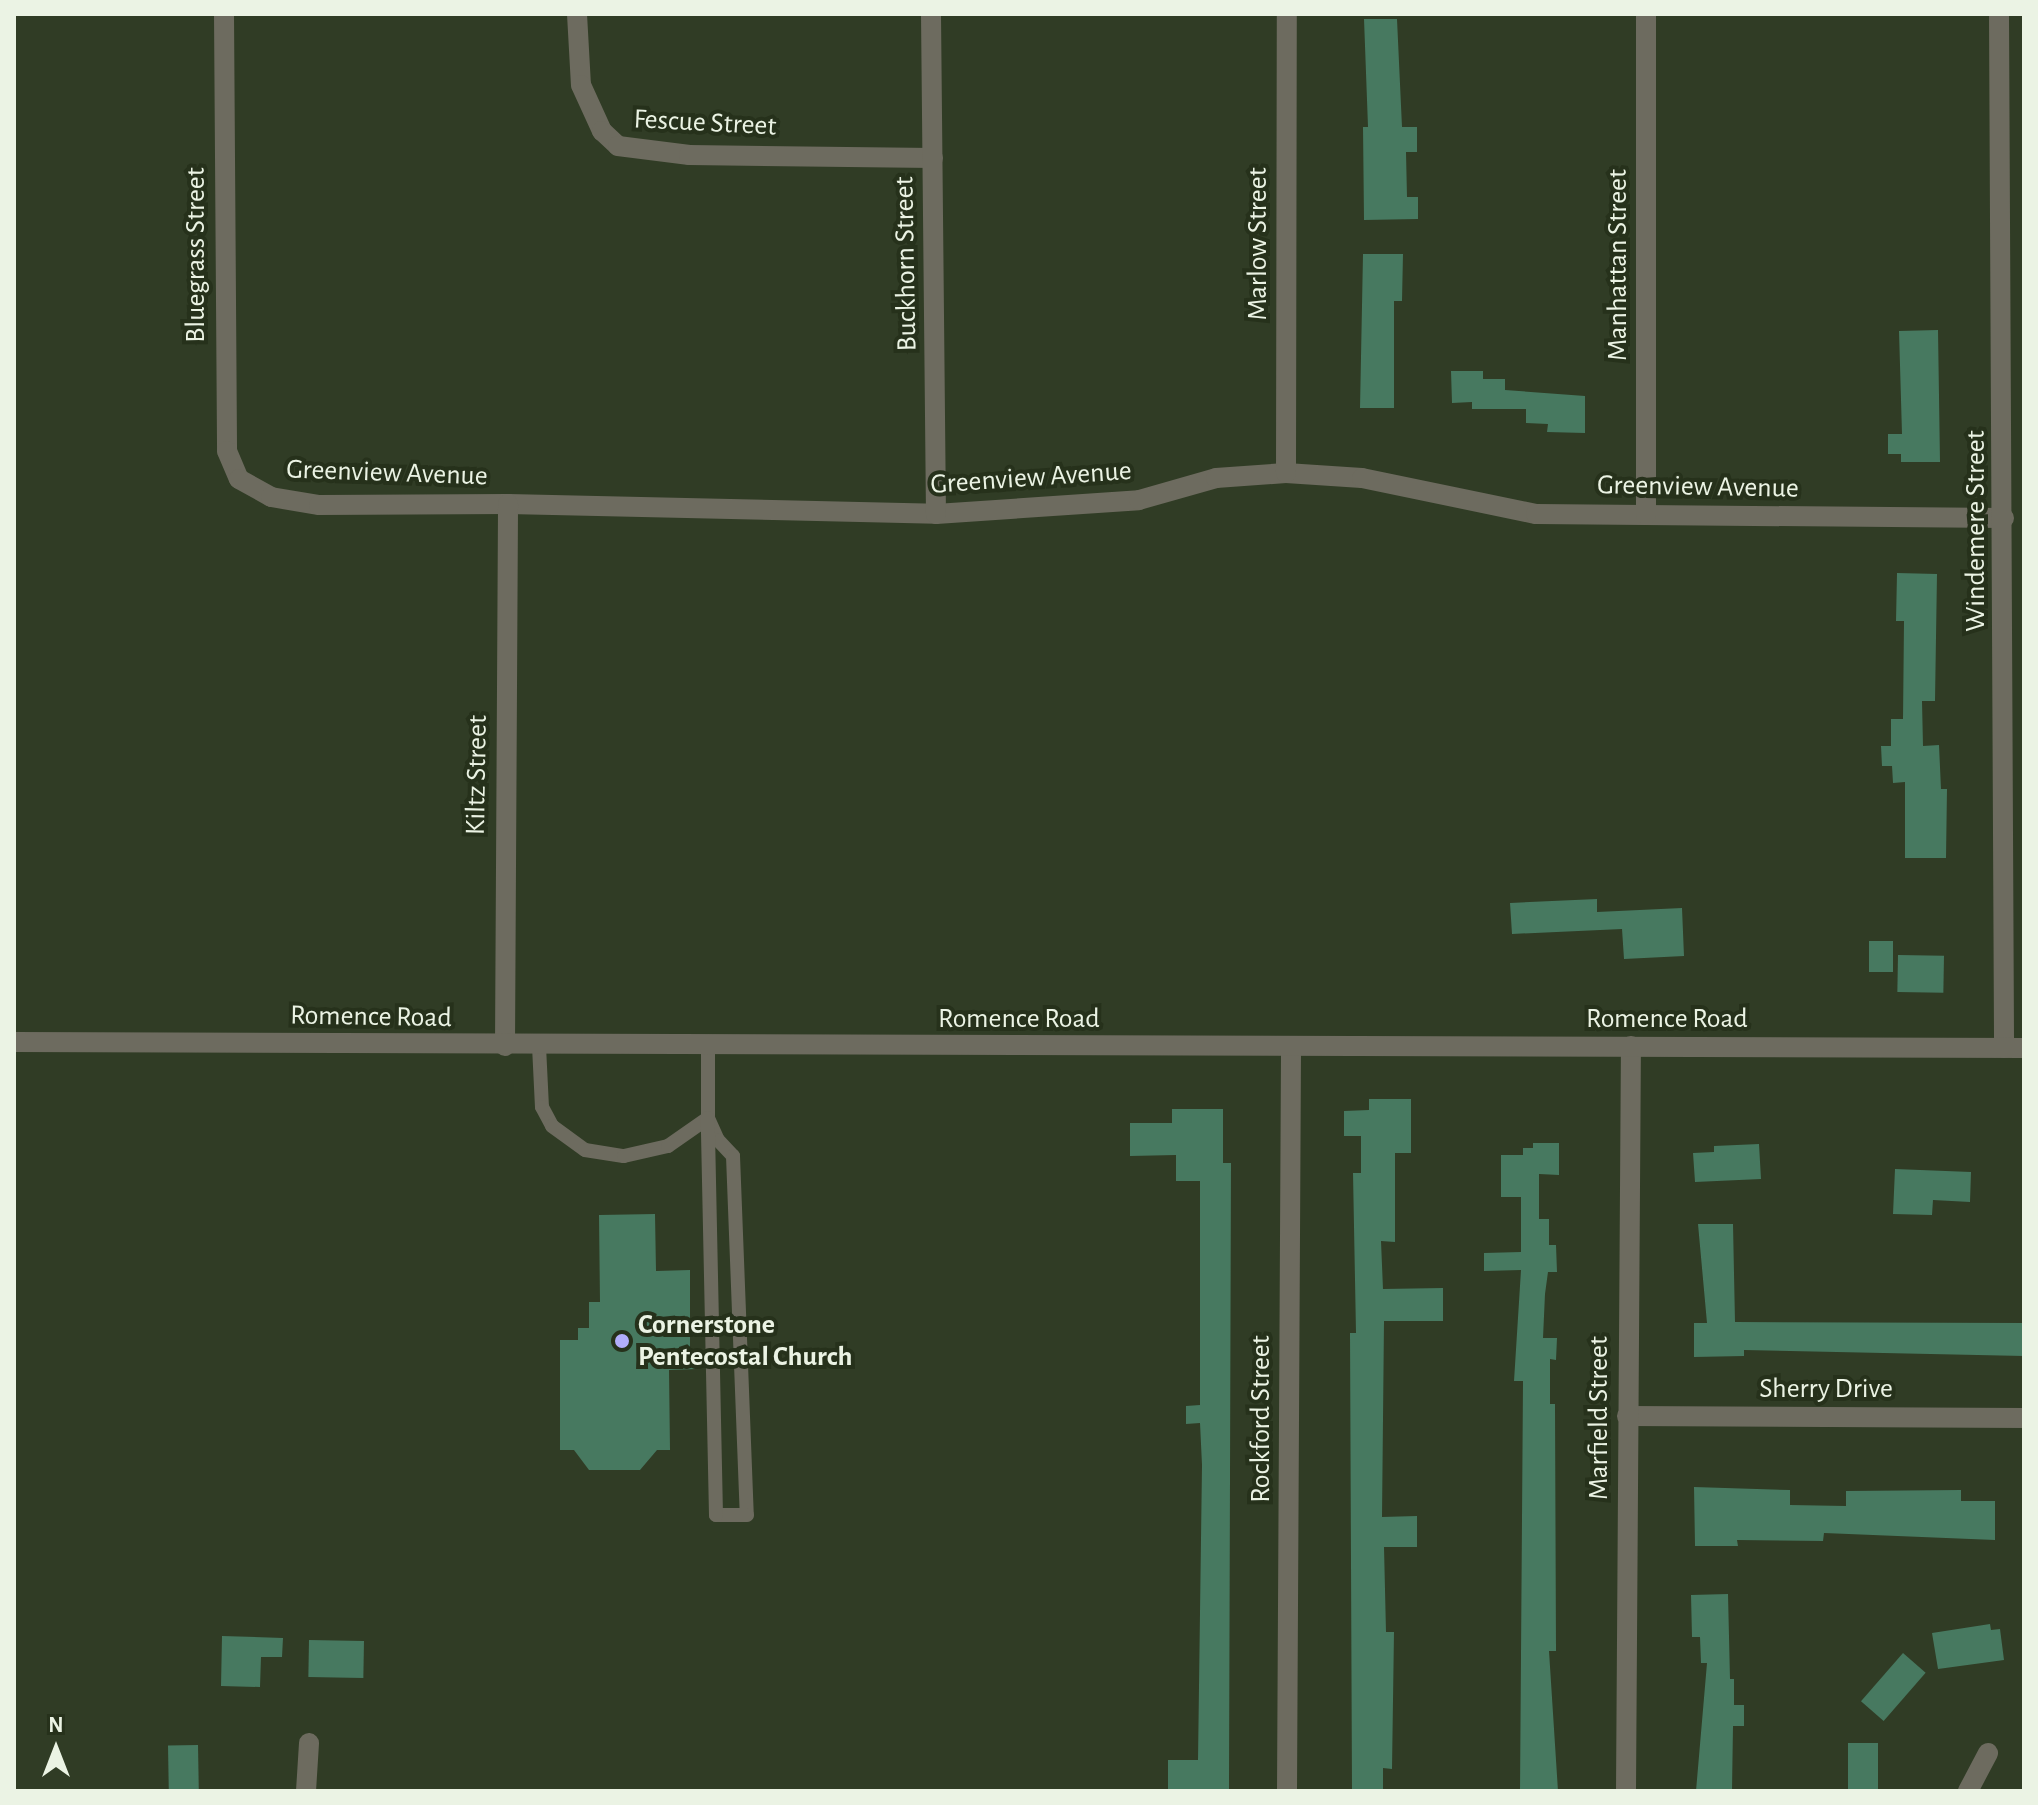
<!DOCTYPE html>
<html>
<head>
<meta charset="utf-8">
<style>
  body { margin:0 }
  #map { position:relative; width:2038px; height:1805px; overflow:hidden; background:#303c25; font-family:"Alegreya Sans",sans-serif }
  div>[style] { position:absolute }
  .building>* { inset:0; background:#477960; transform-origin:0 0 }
  .service>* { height:14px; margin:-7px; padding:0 7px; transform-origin:7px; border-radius:7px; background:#6d6b5f }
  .minor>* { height:20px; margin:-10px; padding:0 10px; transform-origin:10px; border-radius:10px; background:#6d6b5f }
  .tertiary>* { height:20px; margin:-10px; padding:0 10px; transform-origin:10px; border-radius:10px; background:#6d6b5f }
  .dots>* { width:22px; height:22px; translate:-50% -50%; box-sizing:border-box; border:4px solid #26311b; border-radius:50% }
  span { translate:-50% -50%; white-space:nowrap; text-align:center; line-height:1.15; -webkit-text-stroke:8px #26311b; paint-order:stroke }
  .street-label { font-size:28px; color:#ebf3e4 }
  .poi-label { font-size:28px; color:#ebf3e4; font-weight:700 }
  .left { translate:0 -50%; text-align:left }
  .frame { position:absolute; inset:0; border:16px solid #ebf3e4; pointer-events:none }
  .north { position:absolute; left:16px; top:1709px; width:80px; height:80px; -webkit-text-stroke:6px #26311b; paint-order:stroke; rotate:0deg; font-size:22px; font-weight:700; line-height:32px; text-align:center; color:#ebf3e4 }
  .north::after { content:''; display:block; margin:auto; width:28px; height:36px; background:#ebf3e4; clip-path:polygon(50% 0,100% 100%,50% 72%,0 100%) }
</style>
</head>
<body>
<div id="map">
  <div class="building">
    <div style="clip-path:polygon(1364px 19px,1397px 19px,1402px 127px,1417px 127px,1417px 152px,1406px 152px,1407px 197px,1418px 197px,1418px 219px,1364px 220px,1363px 127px,1368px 127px)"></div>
    <div style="clip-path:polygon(1363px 254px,1403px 254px,1402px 301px,1394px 301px,1394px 408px,1360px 408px)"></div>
    <div style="clip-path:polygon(1938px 330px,1940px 462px,1901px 462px,1901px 454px,1888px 454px,1888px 434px,1902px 434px,1899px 331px)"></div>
    <div style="clip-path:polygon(1451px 371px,1483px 371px,1483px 379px,1505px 379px,1505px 390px,1585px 396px,1585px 433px,1547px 432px,1548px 424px,1526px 423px,1526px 409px,1472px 409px,1472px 402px,1452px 403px)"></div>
    <div style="clip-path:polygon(1897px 573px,1937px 574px,1935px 701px,1922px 701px,1923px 746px,1939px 745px,1941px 789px,1947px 789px,1946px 858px,1905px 858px,1905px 782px,1893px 783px,1892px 766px,1882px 766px,1881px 746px,1891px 746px,1891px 719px,1903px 719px,1904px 621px,1896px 621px)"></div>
    <div style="clip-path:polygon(1597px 899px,1597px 912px,1682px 908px,1684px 956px,1624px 959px,1622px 929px,1512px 934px,1510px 903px)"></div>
    <div style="left:1869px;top:941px;width:24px;height:31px"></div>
    <div style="left:1898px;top:955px;width:46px;height:37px;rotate:1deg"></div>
    <div style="clip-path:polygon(1369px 1099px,1411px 1099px,1411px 1153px,1395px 1153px,1395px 1242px,1381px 1241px,1383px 1289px,1443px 1288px,1443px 1321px,1384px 1321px,1382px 1517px,1417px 1516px,1417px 1547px,1384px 1547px,1386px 1632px,1394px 1632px,1392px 1769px,1383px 1768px,1383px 1791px,1352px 1791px,1350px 1333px,1356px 1333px,1353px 1173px,1361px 1173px,1361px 1136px,1344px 1136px,1344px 1111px,1369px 1110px)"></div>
    <div style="clip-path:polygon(1172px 1109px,1223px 1109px,1223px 1163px,1231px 1163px,1229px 1791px,1168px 1791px,1168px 1760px,1198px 1760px,1202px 1465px,1200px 1423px,1186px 1424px,1186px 1406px,1200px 1405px,1200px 1181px,1176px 1181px,1176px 1155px,1130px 1156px,1130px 1123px,1172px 1123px)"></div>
    <div style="clip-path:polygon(1533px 1143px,1559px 1143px,1559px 1175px,1539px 1174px,1539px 1219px,1549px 1219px,1549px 1245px,1556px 1245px,1557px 1272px,1548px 1272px,1545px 1294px,1543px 1338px,1557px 1338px,1556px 1360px,1550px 1359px,1550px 1404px,1555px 1404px,1556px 1651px,1549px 1651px,1558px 1791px,1520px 1791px,1523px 1381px,1514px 1381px,1521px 1270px,1484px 1271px,1484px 1253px,1521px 1252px,1521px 1197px,1501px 1197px,1501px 1155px,1523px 1155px,1523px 1148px,1533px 1148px)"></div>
    <div style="clip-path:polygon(1759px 1144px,1761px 1179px,1695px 1182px,1693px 1153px,1714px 1152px,1714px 1146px)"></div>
    <div style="clip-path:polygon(1895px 1169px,1971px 1172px,1970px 1202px,1933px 1200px,1932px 1215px,1893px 1214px)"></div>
    <div style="clip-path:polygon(655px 1214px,656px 1271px,690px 1270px,690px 1349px,697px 1349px,697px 1369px,669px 1370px,670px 1450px,657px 1450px,640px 1470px,589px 1470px,574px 1450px,560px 1450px,560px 1340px,578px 1340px,578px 1328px,589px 1328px,589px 1302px,600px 1302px,599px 1215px)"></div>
    <div style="clip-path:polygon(1698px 1224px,1733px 1224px,1735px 1322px,2024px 1323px,2024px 1356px,1744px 1350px,1744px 1356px,1694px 1357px,1694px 1323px,1707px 1323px)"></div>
    <div style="clip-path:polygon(1694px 1487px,1790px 1490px,1790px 1505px,1846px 1506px,1846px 1491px,1961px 1490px,1961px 1501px,1995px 1501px,1995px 1540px,1824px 1533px,1823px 1541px,1737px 1540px,1738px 1546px,1695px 1546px)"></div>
    <div style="clip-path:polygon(1728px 1594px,1730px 1679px,1734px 1679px,1734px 1705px,1744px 1705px,1744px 1726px,1733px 1726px,1732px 1791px,1696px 1791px,1707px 1663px,1701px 1663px,1700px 1637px,1692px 1637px,1691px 1595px)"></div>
    <div style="clip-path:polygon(1990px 1624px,1991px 1630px,2000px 1629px,2004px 1660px,1938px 1669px,1932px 1633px)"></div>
    <div style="clip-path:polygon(222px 1636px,283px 1638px,282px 1657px,261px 1657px,260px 1687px,221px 1686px)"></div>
    <div style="left:309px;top:1640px;width:55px;height:37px;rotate:1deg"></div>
    <div style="left:1903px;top:1653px;width:30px;height:64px;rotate:41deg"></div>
    <div style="left:1848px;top:1743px;width:30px;height:48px"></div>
    <div style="left:198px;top:1745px;width:46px;height:30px;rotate:89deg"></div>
  </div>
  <div class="service">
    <div style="left:539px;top:1046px;width:61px;rotate:87.2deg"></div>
    <div style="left:542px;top:1107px;width:21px;rotate:62deg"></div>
    <div style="left:552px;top:1126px;width:41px;rotate:36deg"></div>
    <div style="left:585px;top:1150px;width:39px;rotate:9deg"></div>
    <div style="left:624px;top:1156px;width:45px;rotate:-12.8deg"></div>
    <div style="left:668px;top:1146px;width:49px;rotate:-35deg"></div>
    <div style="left:708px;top:1118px;width:71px;rotate:-90deg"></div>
    <div style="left:708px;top:1118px;width:24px;rotate:66deg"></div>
    <div style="left:718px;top:1140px;width:22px;rotate:47deg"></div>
    <div style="left:733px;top:1156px;width:359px;rotate:87.8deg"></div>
    <div style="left:747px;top:1515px;width:31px;rotate:180deg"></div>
    <div style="left:716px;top:1515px;width:397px;rotate:-91.2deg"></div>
  </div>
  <div class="minor">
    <div style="left:224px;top:14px;width:437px;rotate:89.6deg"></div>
    <div style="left:227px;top:451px;width:30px;rotate:67deg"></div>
    <div style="left:239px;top:479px;width:37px;rotate:29deg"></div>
    <div style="left:271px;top:497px;width:49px;rotate:9.5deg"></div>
    <div style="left:319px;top:505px;width:189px;rotate:-0.3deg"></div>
    <div style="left:508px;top:504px;width:428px;rotate:1.3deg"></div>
    <div style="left:936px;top:514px;width:203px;rotate:-3.9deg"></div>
    <div style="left:1139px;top:500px;width:80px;rotate:-15.9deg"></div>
    <div style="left:1216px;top:478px;width:70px;rotate:-4.1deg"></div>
    <div style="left:1286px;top:473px;width:76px;rotate:3.8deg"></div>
    <div style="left:1362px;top:478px;width:178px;rotate:11.7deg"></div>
    <div style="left:1536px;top:514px;width:468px;rotate:0.5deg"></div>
    <div style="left:577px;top:14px;width:71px;rotate:86.8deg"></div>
    <div style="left:581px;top:85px;width:51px;rotate:65.5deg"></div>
    <div style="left:602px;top:131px;width:22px;rotate:43deg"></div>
    <div style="left:618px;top:146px;width:72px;rotate:7.2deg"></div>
    <div style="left:689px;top:155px;width:244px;rotate:0.7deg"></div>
    <div style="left:931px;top:14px;width:500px;rotate:89.43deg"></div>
    <div style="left:1646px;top:14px;width:501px;rotate:90deg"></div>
    <div style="left:1999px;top:14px;width:1034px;rotate:89.72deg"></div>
    <div style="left:1286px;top:473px;width:459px;rotate:-89.9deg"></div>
    <div style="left:505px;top:1046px;width:542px;rotate:-89.68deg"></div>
    <div style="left:1627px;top:1416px;width:397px;rotate:0.3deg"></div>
    <div style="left:306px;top:1791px;width:48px;rotate:-86.4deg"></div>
    <div style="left:1287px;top:1791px;width:743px;rotate:-89.69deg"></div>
    <div style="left:1626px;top:1791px;width:745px;rotate:-89.62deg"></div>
    <div style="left:1968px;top:1791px;width:43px;rotate:-62.2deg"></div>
  </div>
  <div class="tertiary">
    <div style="left:14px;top:1042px;width:2010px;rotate:0.17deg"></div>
  </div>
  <div class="dots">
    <div style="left:622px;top:1341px;background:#b1adfa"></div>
  </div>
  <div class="street-label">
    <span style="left:705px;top:123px;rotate:3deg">Fescue Street</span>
    <span style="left:1258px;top:244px;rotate:-90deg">Marlow Street</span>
    <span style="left:196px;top:255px;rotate:-90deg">Bluegrass Street</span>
    <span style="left:906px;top:264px;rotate:-91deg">Buckhorn Street</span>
    <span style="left:1618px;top:265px;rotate:-90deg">Manhattan Street</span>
    <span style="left:387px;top:473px;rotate:2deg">Greenview Avenue</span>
    <span style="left:1031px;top:478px;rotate:-4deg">Greenview Avenue</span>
    <span style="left:1698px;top:487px;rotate:1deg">Greenview Avenue</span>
    <span style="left:1976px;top:531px;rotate:-90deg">Windemere Street</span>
    <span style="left:477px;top:775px;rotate:-89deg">Kiltz Street</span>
    <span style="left:371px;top:1017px;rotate:1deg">Romence Road</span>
    <span style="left:1019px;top:1019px">Romence Road</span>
    <span style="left:1667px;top:1019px">Romence Road</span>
    <span style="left:1826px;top:1389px">Sherry Drive</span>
    <span style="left:1599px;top:1418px;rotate:-90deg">Marfield Street</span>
    <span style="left:1261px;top:1419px;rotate:-90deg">Rockford Street</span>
  </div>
  <div class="poi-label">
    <span class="left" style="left:638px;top:1341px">Cornerstone<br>Pentecostal Church</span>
  </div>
  <div class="frame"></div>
  <div class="north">N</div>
</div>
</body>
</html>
